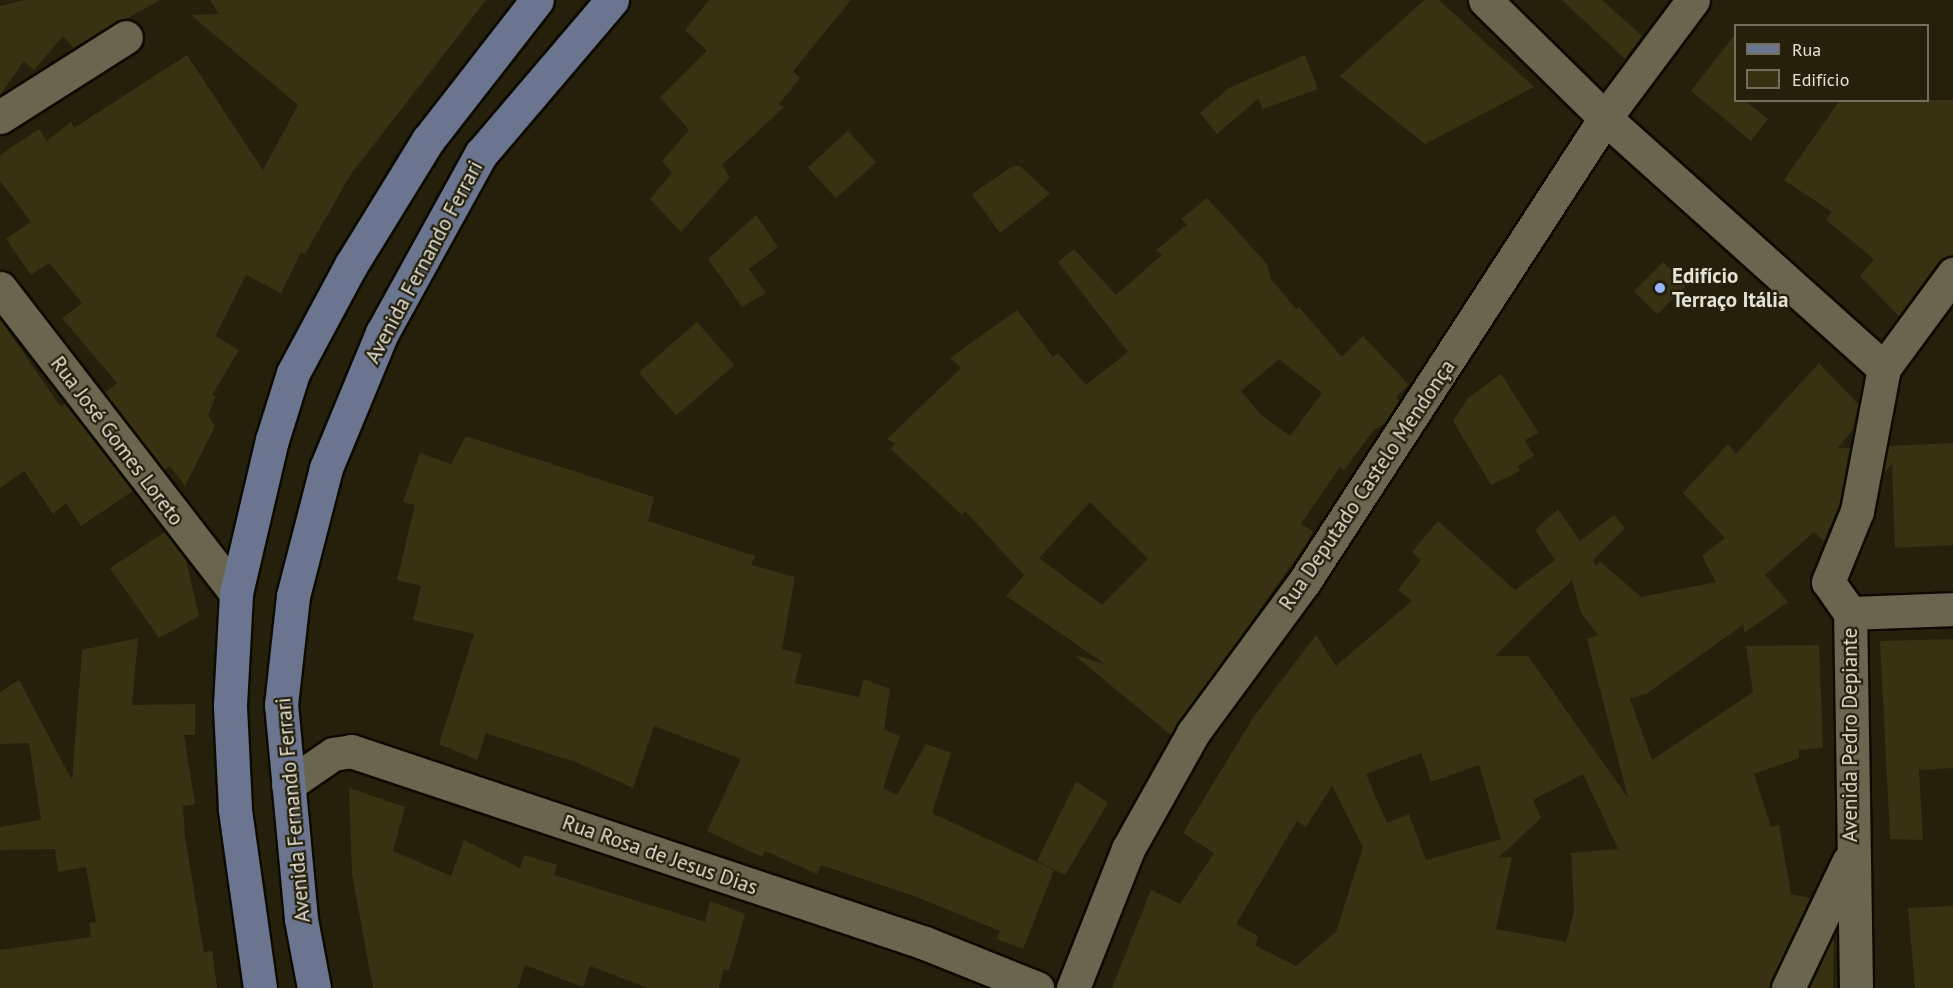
<!DOCTYPE html>
<html>
<head>
<meta charset="utf-8">
<style>
  body { margin:0 }
  #map { position:relative; width:1953px; height:988px; overflow:hidden; background:#24200c; font-family:"PT Sans",sans-serif }
  div>[style] { position:absolute }
  .building>* { inset:0; background:#383212; transform-origin:0 0 }
  .roads { filter:drop-shadow(2px 0 #0d0a00) drop-shadow(-2px 0 #0d0a00) drop-shadow(0 2px #0d0a00) drop-shadow(0 -2px #0d0a00) }
  .minor>* { height:33px; margin:-16.5px; padding:0 16.5px; transform-origin:16.5px; border-radius:16.5px; background:#69654f }
  .major>* { height:33px; margin:-16.5px; padding:0 16.5px; transform-origin:16.5px; border-radius:16.5px; background:#6b758f }
  .dots>* { width:16px; height:16px; translate:-50% -50%; box-sizing:border-box; border:3px solid #24200c; border-radius:50% }
  span { translate:-50% -50%; white-space:nowrap; text-align:center; line-height:1.15; -webkit-text-stroke:4.5px #24200c; paint-order:stroke }
  .street-label { font-size:21px; color:#e4e2d5 }
  .poi-label { font-size:21px; color:#e4e2d5; font-weight:700 }
  .left { translate:0 -50%; text-align:left }
  .legend { position:absolute; left:1734px; top:24px; width:195px; height:78px; box-sizing:border-box; background:#24200c; border:2px solid #716e5c; margin:0; padding:8px 10px; list-style:none; font-size:18px; color:#e4e2d5 }
  .legend li { display:flex; align-items:center; gap:12px; height:30px }
  .legend b { width:30px; border:2px solid #716e5c }
</style>
</head>
<body>
<div id="map">
  <div class="building">
    <div style="clip-path:polygon(24px 0,160px 0,74px 48px,63px 36px,34px 70px,24px 61px,0 95px,0 6px)"></div>
    <div style="clip-path:polygon(210px 0,486px 0,351px 174px,305px 254px,301px 252px,281px 293px,246px 275px,215px 336px,239px 350px,212px 395px,216px 396px,208px 415px,215px 426px,185px 486px,170px 466px,164px 470px,105px 393px,117px 383px,62px 318px,82px 303px,49px 263px,31px 275px,6px 239px,31px 222px,0 181px,0 155px,39px 129px,47px 141px,71px 122px,74px 128px,187px 55px,263px 170px,298px 105px,191px 15px,219px 14px)"></div>
    <div style="clip-path:polygon(709px 0,851px 0,793px 71px,800px 78px,779px 104px,784px 107px,722px 165px,730px 177px,681px 232px,650px 199px,672px 173px,662px 161px,689px 130px,660px 97px,707px 51px,685px 30px)"></div>
    <div style="clip-path:polygon(1424px 0,1439px 0,1534px 87px,1425px 144px,1340px 76px)"></div>
    <div style="clip-path:polygon(1562px 0,1602px 0,1642px 36px,1625px 59px)"></div>
    <div style="clip-path:polygon(1736px 33px,1736px 100px,1744px 100px,1768px 119px,1751px 141px,1691px 91px)"></div>
    <div style="clip-path:polygon(1305px 55px,1318px 89px,1263px 109px,1258px 99px,1217px 134px,1200px 113px,1229px 88px)"></div>
    <div style="clip-path:polygon(1840px 100px,1953px 100px,1953px 255px,1938px 263px,1899px 316px,1860px 276px,1874px 259px,1826px 220px,1832px 212px,1784px 180px)"></div>
    <div style="left:848px;top:131px;width:42px;height:54px;rotate:48deg"></div>
    <div style="clip-path:polygon(1013px 166px,1020px 166px,1050px 194px,1000px 233px,972px 194px)"></div>
    <div style="clip-path:polygon(evenodd,1207px 198px,1267px 264px,1271px 279px,1296px 309px,1299px 307px,1342px 357px,1363px 336px,1409px 385px,1396px 397px,1399px 401px,1385px 423px,1373px 431px,1344px 470px,1340px 467px,1301px 524px,1313px 531px,1305px 546px,1171px 735px,1074px 655px,1105px 664px,1006px 596px,1039px 558px,1102px 605px,1148px 559px,1090px 502px,1024px 575px,965px 511px,962px 515px,891px 449px,895px 443px,887px 439px,961px 368px,950px 358px,1017px 310px,1053px 357px,1058px 353px,1086px 385px,1128px 352px,1058px 262px,1074px 249px,1116px 295px,1162px 255px,1156px 250px,1187px 225px,1181px 219px,1207px 198px,1279px 359px,1322px 393px,1290px 436px,1260px 414px,1241px 391px,1279px 359px)"></div>
    <div style="clip-path:polygon(756px 215px,778px 247px,749px 269px,766px 293px,742px 307px,708px 259px)"></div>
    <div style="left:1663px;top:262px;width:33px;height:41px;rotate:45deg"></div>
    <div style="clip-path:polygon(0 319px,60px 406px,65px 404px,133px 491px,81px 526px,66px 503px,53px 514px,24px 471px,0 488px)"></div>
    <div style="left:697px;top:322px;width:57px;height:77px;rotate:49deg"></div>
    <div style="clip-path:polygon(evenodd,1819px 363px,1858px 404px,1853px 429px,1838px 448px,1850px 448px,1839px 506px,1824px 541px,1814px 532px,1765px 575px,1788px 602px,1744px 633px,1743px 625px,1646px 694px,1630px 699px,1652px 760px,1753px 692px,1746px 646px,1819px 645px,1823px 748px,1799px 750px,1799px 758px,1754px 774px,1771px 827px,1779px 825px,1791px 894px,1810px 898px,1770px 988px,1112px 988px,1151px 890px,1180px 904px,1214px 853px,1183px 833px,1253px 718px,1316px 635px,1336px 666px,1412px 601px,1398px 590px,1421px 560px,1412px 552px,1438px 521px,1515px 590px,1555px 560px,1535px 530px,1558px 509px,1580px 541px,1614px 515px,1625px 528px,1593px 560px,1596px 566px,1601px 562px,1641px 597px,1716px 582px,1702px 556px,1725px 538px,1683px 493px,1728px 444px,1736px 454px,1819px 363px,1572px 580px,1581px 613px,1598px 635px,1587px 639px,1628px 798px,1528px 656px,1495px 656px,1572px 580px,1819px 363px,1421px 753px,1431px 782px,1479px 765px,1501px 839px,1426px 860px,1409px 814px,1387px 823px,1366px 774px,1421px 753px,1819px 363px,1583px 774px,1618px 849px,1571px 853px,1574px 911px,1566px 942px,1496px 929px,1512px 857px,1498px 858px,1541px 818px,1533px 800px,1583px 774px,1819px 363px,1332px 786px,1363px 847px,1336px 932px,1296px 966px,1255px 945px,1258px 936px,1236px 924px,1297px 821px,1306px 827px,1332px 786px)"></div>
    <div style="clip-path:polygon(1501px 374px,1539px 433px,1525px 440px,1534px 456px,1518px 466px,1520px 471px,1491px 485px,1453px 421px,1468px 398px)"></div>
    <div style="clip-path:polygon(466px 436px,654px 497px,648px 521px,755px 556px,751px 565px,795px 577px,782px 649px,802px 654px,795px 683px,859px 697px,864px 679px,890px 689px,884px 730px,900px 736px,883px 788px,897px 795px,926px 744px,951px 753px,932px 813px,1054px 870px,1023px 949px,997px 939px,1000px 931px,914px 896px,821px 865px,817px 874px,765px 851px,762px 857px,707px 831px,741px 759px,654px 726px,633px 788px,578px 763px,486px 733px,477px 760px,439px 744px,474px 634px,413px 620px,421px 586px,397px 580px,415px 505px,403px 502px,420px 453px,451px 464px)"></div>
    <div style="clip-path:polygon(1953px 443px,1953px 545px,1895px 548px,1892px 464px,1883px 474px,1888px 446px)"></div>
    <div style="clip-path:polygon(165px 532px,186px 560px,199px 616px,159px 638px,110px 568px)"></div>
    <div style="clip-path:polygon(138px 638px,132px 705px,195px 704px,195px 735px,184px 735px,195px 804px,183px 806px,185px 836px,204px 953px,212px 950px,217px 988px,0 988px,0 950px,91px 937px,89px 923px,96px 922px,86px 867px,58px 872px,55px 849px,0 850px,0 827px,41px 820px,29px 743px,0 744px,0 692px,19px 680px,72px 780px,82px 650px)"></div>
    <div style="clip-path:polygon(1953px 639px,1953px 768px,1919px 770px,1923px 840px,1890px 839px,1880px 641px)"></div>
    <div style="clip-path:polygon(1076px 781px,1108px 803px,1065px 875px,1037px 861px)"></div>
    <div style="clip-path:polygon(349px 788px,405px 807px,393px 851px,451px 876px,464px 840px,520px 868px,525px 855px,557px 865px,554px 875px,705px 922px,710px 901px,745px 914px,729px 971px,724px 969px,719px 988px,648px 988px,590px 966px,583px 987px,525px 965px,518px 988px,373px 988px,352px 874px)"></div>
    <div style="clip-path:polygon(1953px 906px,1953px 988px,1915px 988px,1908px 908px)"></div>
    <div style="clip-path:polygon(1834px 936px,1833px 988px,1809px 988px)"></div>
  </div>
  <div class="roads">
    <div class="minor">
      <div style="left:1485px;top:0;width:168px;rotate:44.5deg"></div>
      <div style="left:1605px;top:118px;width:375px;rotate:41.9deg"></div>
      <div style="left:0;top:117px;width:149px;rotate:-32.4deg"></div>
      <div style="left:0;top:288px;width:386px;rotate:52.3deg"></div>
      <div style="left:1850px;top:613px;width:103px;rotate:-2.2deg"></div>
      <div style="left:288px;top:785px;width:55px;rotate:-34.6deg"></div>
      <div style="left:333px;top:754px;width:18px;rotate:-9deg"></div>
      <div style="left:351px;top:751px;width:605px;rotate:18.49deg"></div>
      <div style="left:925px;top:943px;width:121px;rotate:21.9deg"></div>
      <div style="left:1073px;top:988px;width:149px;rotate:-68.4deg"></div>
      <div style="left:1128px;top:849px;width:133px;rotate:-60.7deg"></div>
      <div style="left:1193px;top:733px;width:187px;rotate:-53.7deg"></div>
      <div style="left:1304px;top:582px;width:553px;rotate:-57.03deg"></div>
      <div style="left:1605px;top:118px;width:147px;rotate:-53.3deg"></div>
      <div style="left:1788px;top:988px;width:140px;rotate:-64.5deg"></div>
      <div style="left:1856px;top:988px;width:375px;rotate:-90.9deg"></div>
      <div style="left:1850px;top:613px;width:38px;rotate:-125deg"></div>
      <div style="left:1828px;top:582px;width:77px;rotate:-67.8deg"></div>
      <div style="left:1857px;top:511px;width:146px;rotate:-79.3deg"></div>
      <div style="left:1884px;top:368px;width:117px;rotate:-53.7deg"></div>
    </div>
    <div class="major">
      <div style="left:260px;top:988px;width:181px;rotate:-98deg"></div>
      <div style="left:235px;top:809px;width:104px;rotate:-92.8deg"></div>
      <div style="left:230px;top:705px;width:112px;rotate:-86.9deg"></div>
      <div style="left:236px;top:593px;width:157px;rotate:-76.8deg"></div>
      <div style="left:272px;top:440px;width:70px;rotate:-72.6deg"></div>
      <div style="left:293px;top:373px;width:123px;rotate:-61.8deg"></div>
      <div style="left:351px;top:265px;width:147px;rotate:-58.4deg"></div>
      <div style="left:428px;top:140px;width:177px;rotate:-52.1deg"></div>
      <div style="left:314px;top:988px;width:70px;rotate:-100.7deg"></div>
      <div style="left:301px;top:919px;width:215px;rotate:-95.3deg"></div>
      <div style="left:281px;top:705px;width:110px;rotate:-83.7deg"></div>
      <div style="left:293px;top:596px;width:132px;rotate:-75.5deg"></div>
      <div style="left:326px;top:468px;width:146px;rotate:-67.5deg"></div>
      <div style="left:382px;top:333px;width:205px;rotate:-61.1deg"></div>
      <div style="left:481px;top:154px;width:202px;rotate:-49.6deg"></div>
    </div>
  </div>
  <div class="dots">
    <div style="left:1660px;top:288px;background:#9bb5fd"></div>
  </div>
  <div class="street-label">
    <span style="left:424px;top:262px;rotate:-62deg">Avenida Fernando Ferrari</span>
    <span style="left:117px;top:441px;rotate:53deg">Rua José Gomes Loreto</span>
    <span style="left:1367px;top:485px;rotate:-56deg">Rua Deputado Castelo Mendonça</span>
    <span style="left:1850px;top:735px;rotate:-90deg">Avenida Pedro Depiante</span>
    <span style="left:293px;top:810px;rotate:-95deg">Avenida Fernando Ferrari</span>
    <span style="left:660px;top:855px;rotate:19deg">Rua Rosa de Jesus Dias</span>
  </div>
  <div class="poi-label">
    <span class="left" style="left:1672px;top:288px">Edifício<br>Terraço Itália</span>
  </div>
  <ul class="legend">
  <li><b style="height:8px;background:#6b758f"></b>Rua</li>
  <li><b style="height:16px;background:#383212"></b>Edifício</li>
  </ul>
</div>
</body>
</html>
